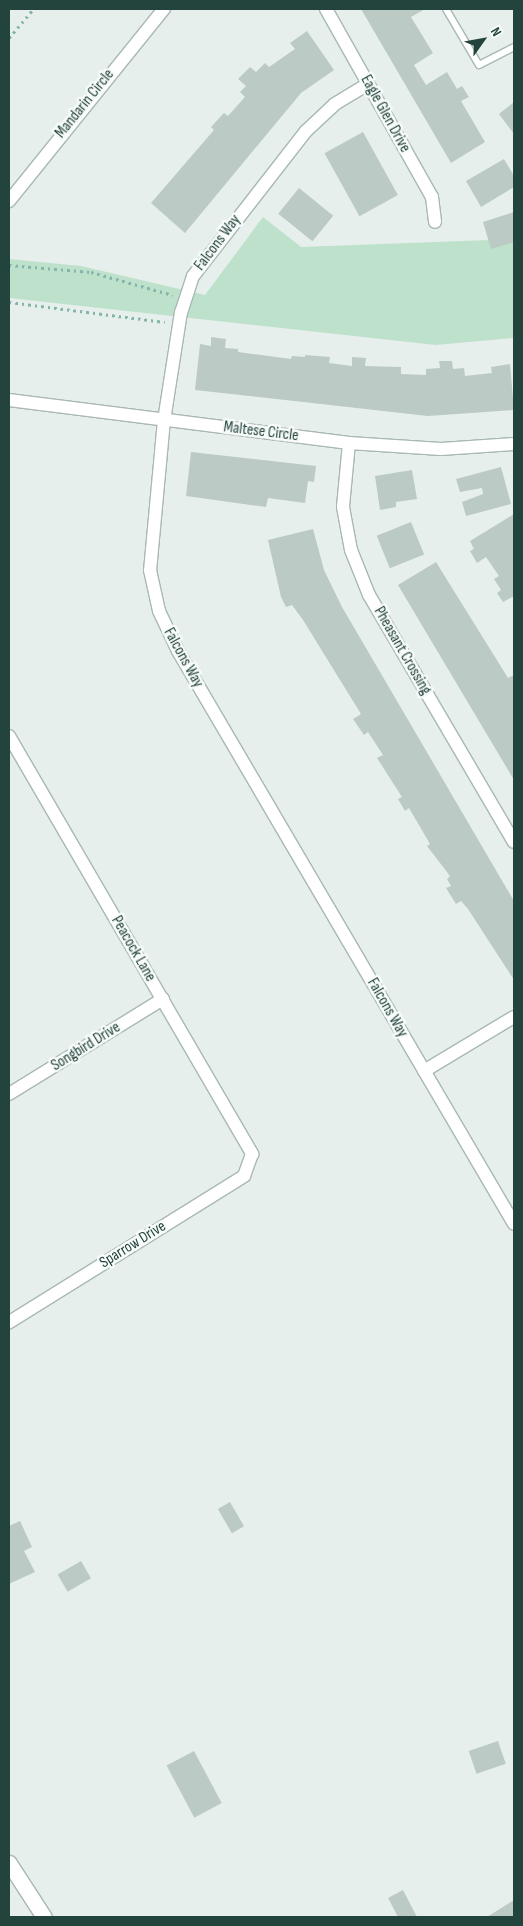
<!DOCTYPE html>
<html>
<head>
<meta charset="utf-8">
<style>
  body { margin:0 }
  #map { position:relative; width:523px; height:1926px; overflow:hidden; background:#e6efec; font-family:"Sofia Sans Condensed",sans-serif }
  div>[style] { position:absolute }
  .green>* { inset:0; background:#bee1cb }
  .building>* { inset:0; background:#bbcac5; transform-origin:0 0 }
  .path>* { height:2.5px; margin-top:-1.25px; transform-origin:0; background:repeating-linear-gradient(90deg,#84b5aa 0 2.5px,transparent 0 6.5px) }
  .roads { filter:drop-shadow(1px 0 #a8b8b4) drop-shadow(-1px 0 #a8b8b4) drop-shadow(0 1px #a8b8b4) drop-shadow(0 -1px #a8b8b4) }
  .lane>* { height:6px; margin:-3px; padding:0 3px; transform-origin:3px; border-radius:3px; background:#fff }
  .street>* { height:12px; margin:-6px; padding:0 6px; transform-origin:6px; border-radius:6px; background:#fff }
  .secondary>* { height:15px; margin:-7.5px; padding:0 7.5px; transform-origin:7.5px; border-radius:7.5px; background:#fff }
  span { translate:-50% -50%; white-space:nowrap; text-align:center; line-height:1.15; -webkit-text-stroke:5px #f7fbf9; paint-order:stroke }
  .street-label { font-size:16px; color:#23433d }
  .frame { position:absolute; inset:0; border:10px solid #23433d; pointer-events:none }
  .north { position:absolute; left:458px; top:15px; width:50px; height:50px; -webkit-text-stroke:4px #f7fbf9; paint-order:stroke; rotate:58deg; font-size:14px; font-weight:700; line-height:20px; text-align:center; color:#23433d }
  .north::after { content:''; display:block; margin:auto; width:18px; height:22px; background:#23433d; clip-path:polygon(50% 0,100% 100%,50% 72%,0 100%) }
</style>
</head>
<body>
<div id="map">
  <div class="green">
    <div style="clip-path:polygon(263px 217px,301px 247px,514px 239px,514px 338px,436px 345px,9px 298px,9px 259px,81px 266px,205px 295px)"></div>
  </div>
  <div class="building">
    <div style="clip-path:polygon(361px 9px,425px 9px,411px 17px,433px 53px,414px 65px,426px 85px,447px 72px,457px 89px,462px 86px,469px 97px,461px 101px,485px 142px,451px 163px)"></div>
    <div style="clip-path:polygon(307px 31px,334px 70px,301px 93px,185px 233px,151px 203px,214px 130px,211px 127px,224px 113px,228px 116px,245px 97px,240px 92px,246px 86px,238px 79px,250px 67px,256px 72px,265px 63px,269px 67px,295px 49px,290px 43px)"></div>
    <div style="clip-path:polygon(514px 102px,514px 134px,499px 114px)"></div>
    <div style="left:363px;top:132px;width:72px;height:44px;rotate:61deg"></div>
    <div style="clip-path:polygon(504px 159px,514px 176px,514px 187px,481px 207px,466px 181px)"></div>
    <div style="left:299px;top:188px;width:44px;height:33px;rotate:39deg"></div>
    <div style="clip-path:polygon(514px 212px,514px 242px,491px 249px,483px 222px)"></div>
    <div style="clip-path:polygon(211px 337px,226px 339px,225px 348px,238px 349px,238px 352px,291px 359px,292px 356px,305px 357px,305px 355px,330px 357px,329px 363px,352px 366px,352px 357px,366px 358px,365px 366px,401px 367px,401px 374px,426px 375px,426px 369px,440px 368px,439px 361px,452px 361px,453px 369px,464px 368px,465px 376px,492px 373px,491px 367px,510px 364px,514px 410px,428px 416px,195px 390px,200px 344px,211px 346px)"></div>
    <div style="clip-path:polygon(191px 452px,316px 466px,314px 482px,308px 481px,305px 503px,268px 498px,266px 507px,186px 496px)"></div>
    <div style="clip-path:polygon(501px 467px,511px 504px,466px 516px,462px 502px,483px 494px,482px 488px,460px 492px,456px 479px)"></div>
    <div style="clip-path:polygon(412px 470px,417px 499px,396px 502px,396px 507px,380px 510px,375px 476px)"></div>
    <div style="clip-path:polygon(514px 514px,514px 596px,503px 602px,497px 593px,501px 590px,494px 579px,499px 576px,486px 557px,477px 563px,470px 551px,474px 549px,470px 541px)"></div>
    <div style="left:411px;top:522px;width:35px;height:37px;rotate:68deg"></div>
    <div style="clip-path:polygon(313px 529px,324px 570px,342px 607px,514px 901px,514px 980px,468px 909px,461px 901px,456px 904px,446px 888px,451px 886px,447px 879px,450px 876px,427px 846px,430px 844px,409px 808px,405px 811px,398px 799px,402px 797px,377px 758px,383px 755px,368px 732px,364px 735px,353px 719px,361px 714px,303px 620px,292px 605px,286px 607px,281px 597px,268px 540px)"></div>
    <div style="clip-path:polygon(436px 562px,508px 678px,514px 675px,514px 780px,398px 585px)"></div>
    <div style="left:230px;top:1502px;width:28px;height:14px;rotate:60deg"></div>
    <div style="clip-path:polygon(20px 1521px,32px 1547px,24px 1551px,35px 1572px,9px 1584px,9px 1526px)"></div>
    <div style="left:81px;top:1561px;width:20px;height:27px;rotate:60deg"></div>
    <div style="left:498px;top:1741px;width:24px;height:31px;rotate:71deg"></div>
    <div style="left:194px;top:1751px;width:59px;height:31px;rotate:62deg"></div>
    <div style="clip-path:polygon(403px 1890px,417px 1917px,398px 1917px,388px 1898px)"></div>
    <div style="clip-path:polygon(514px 1900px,514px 1917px,487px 1917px)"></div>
  </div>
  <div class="path">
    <div style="left:9px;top:38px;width:38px;rotate:-50deg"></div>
    <div style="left:9px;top:265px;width:82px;rotate:4.9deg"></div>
    <div style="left:91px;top:272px;width:85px;rotate:15.7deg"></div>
    <div style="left:9px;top:302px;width:157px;rotate:7.3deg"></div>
  </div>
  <div class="roads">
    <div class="lane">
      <div style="left:446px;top:9px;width:65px;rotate:59.5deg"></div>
      <div style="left:479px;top:65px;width:39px;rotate:-27deg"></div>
    </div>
    <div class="street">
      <div style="left:326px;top:9px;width:216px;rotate:60.6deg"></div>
      <div style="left:432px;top:197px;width:25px;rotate:83deg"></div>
      <div style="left:368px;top:84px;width:39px;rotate:149deg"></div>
      <div style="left:335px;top:104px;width:40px;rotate:137deg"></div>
      <div style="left:306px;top:131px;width:184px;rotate:127.9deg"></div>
      <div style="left:193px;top:276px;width:38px;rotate:108deg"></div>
      <div style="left:181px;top:312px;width:109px;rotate:98.9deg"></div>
      <div style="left:164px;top:420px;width:151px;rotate:95.3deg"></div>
      <div style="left:150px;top:570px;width:42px;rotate:77.6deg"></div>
      <div style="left:159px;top:611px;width:44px;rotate:64.6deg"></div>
      <div style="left:178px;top:651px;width:664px;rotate:59.61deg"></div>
      <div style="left:9px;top:201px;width:247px;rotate:-51.1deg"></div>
      <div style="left:9px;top:400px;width:343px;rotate:7.2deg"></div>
      <div style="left:349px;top:443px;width:92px;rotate:3.7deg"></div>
      <div style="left:441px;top:449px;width:73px;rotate:-3.9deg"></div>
      <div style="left:349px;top:443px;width:64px;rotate:95.4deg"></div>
      <div style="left:343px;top:507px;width:44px;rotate:79.5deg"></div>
      <div style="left:351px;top:550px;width:48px;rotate:68.2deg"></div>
      <div style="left:369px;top:595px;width:286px;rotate:59.6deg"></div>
      <div style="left:9px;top:736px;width:484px;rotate:59.8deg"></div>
      <div style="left:252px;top:1154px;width:23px;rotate:110deg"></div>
      <div style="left:244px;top:1176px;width:277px;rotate:148.1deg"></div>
      <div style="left:424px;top:1071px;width:105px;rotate:-31deg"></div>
      <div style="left:9px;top:1094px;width:181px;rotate:-31.7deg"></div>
    </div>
    <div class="secondary">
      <div style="left:9px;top:1863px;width:64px;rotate:57.1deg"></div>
    </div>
  </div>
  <div class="street-label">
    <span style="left:85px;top:104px;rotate:-51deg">Mandarin Circle</span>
    <span style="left:385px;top:114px;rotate:61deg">Eagle Glen Drive</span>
    <span style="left:218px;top:243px;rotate:-53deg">Falcons Way</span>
    <span style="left:261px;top:432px;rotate:7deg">Maltese Circle</span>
    <span style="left:402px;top:651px;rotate:60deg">Pheasant Crossing</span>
    <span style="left:183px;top:658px;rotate:61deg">Falcons Way</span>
    <span style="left:133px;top:949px;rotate:60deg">Peacock Lane</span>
    <span style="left:387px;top:1008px;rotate:60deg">Falcons Way</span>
    <span style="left:86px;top:1047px;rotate:-32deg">Songbird Drive</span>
    <span style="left:133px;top:1245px;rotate:-32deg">Sparrow Drive</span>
  </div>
  <div class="frame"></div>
  <div class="north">N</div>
</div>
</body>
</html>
